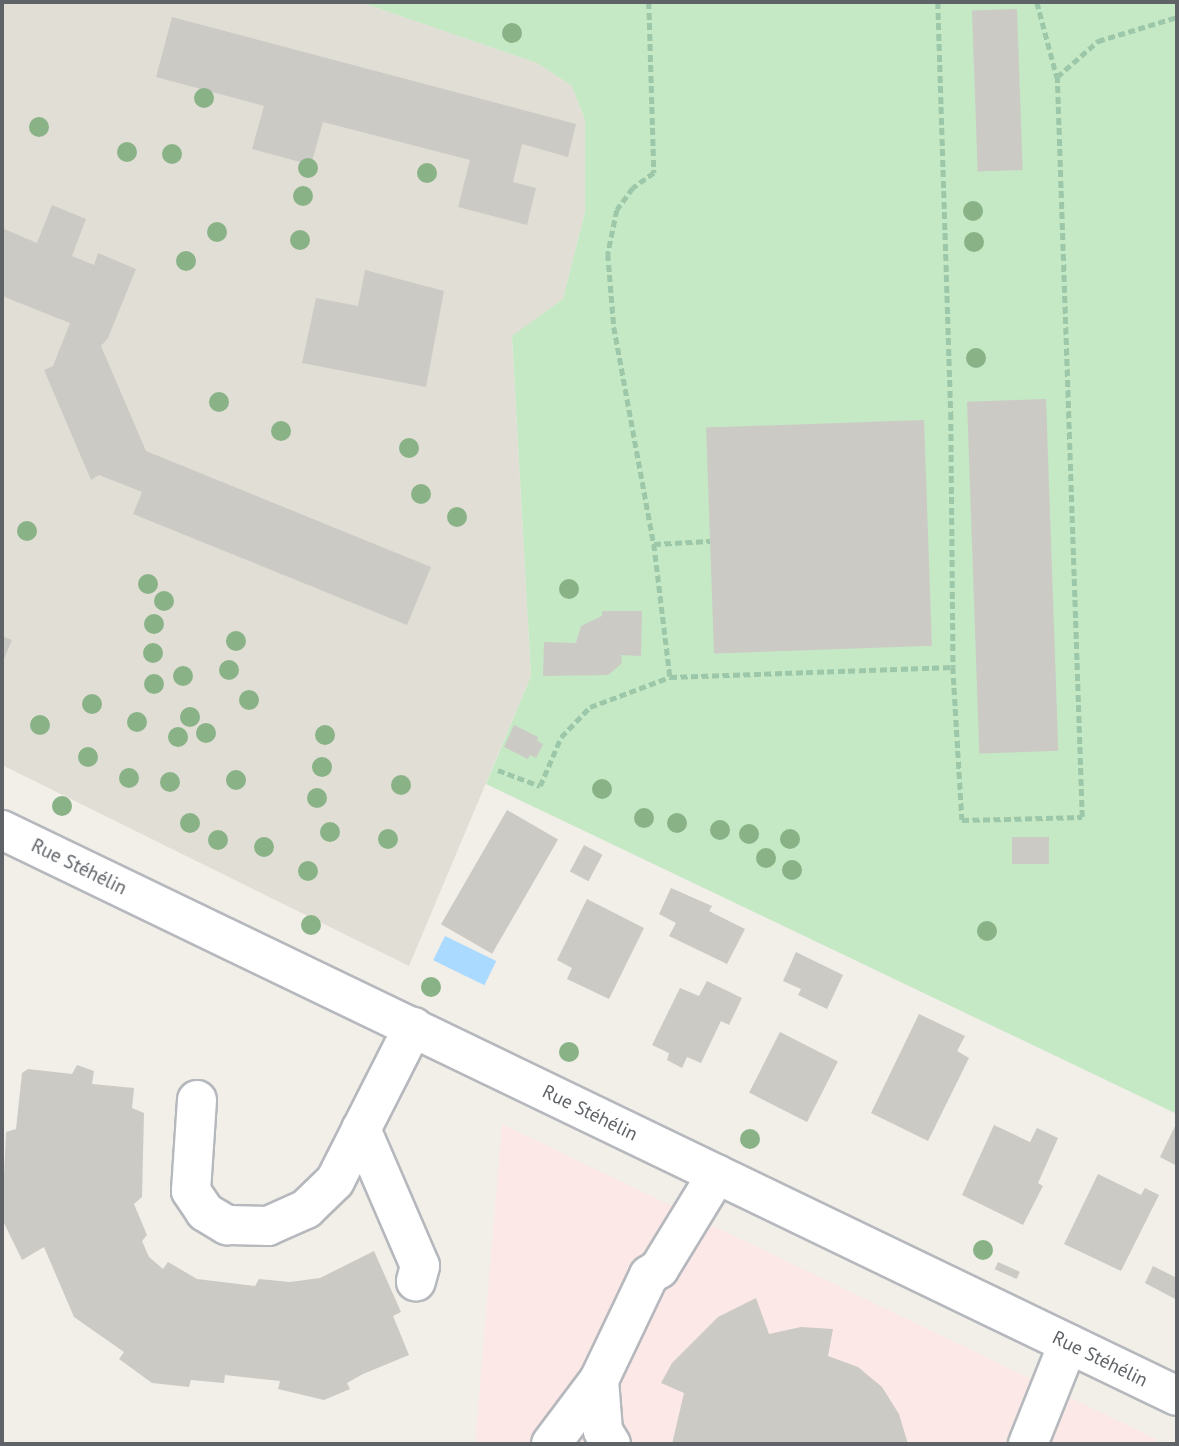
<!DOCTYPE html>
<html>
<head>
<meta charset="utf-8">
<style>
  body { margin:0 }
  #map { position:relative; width:1179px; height:1446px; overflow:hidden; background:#f1efe8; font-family:"PT Sans",sans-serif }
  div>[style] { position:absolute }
  .education>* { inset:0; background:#e1ded6 }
  .medical>* { inset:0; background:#fce8e6 }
  .green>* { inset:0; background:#c5e8c5 }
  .water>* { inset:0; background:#aadaff; transform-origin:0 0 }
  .building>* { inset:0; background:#cccac5; transform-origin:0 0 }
  .path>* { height:4.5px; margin-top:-2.25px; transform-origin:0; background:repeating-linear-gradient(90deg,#9cc7a9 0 7px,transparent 0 10.5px) }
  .roads { filter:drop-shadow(2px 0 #b5b8bc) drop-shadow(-2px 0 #b5b8bc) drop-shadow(0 2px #b5b8bc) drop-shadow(0 -2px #b5b8bc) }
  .minor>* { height:38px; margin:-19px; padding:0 19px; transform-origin:19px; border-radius:19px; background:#fff }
  .trees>* { width:20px; height:20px; margin:-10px; border-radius:50%; background:#89b387 }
  span { translate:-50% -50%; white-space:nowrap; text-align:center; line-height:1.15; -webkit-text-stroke:7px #fff; paint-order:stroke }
  .street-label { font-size:19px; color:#5f6368 }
  .frame { position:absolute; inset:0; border:4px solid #5f6368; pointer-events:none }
</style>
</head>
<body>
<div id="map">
  <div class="education">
    <div style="clip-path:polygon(2px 2px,360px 2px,537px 63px,572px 86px,585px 120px,585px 212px,563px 299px,512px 337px,531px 676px,409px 966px,2px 765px)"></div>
  </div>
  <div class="medical">
    <div style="clip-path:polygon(502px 1124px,1156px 1439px,1153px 1444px,475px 1444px)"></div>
  </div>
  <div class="green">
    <div style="clip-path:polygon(360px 2px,1177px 2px,1177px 1114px,486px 784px,531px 676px,512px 336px,563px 299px,585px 212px,585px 120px,572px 86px,537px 63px)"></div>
  </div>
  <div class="water">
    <div style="left:445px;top:936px;width:57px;height:27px;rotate:26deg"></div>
  </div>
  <div class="building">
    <div style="left:1017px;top:9px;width:161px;height:45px;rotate:88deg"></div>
    <div style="clip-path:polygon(172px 17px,576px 124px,568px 157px,522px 144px,513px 182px,536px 188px,527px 225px,458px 207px,470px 160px,323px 122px,311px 165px,252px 149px,264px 106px,156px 77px)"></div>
    <div style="clip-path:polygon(52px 205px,86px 219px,72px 256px,94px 265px,98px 253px,136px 269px,108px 338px,101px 346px,146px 451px,431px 567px,407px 625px,133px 514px,142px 492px,99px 475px,91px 480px,44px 370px,53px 366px,70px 323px,2px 296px,2px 228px,37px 243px)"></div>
    <div style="clip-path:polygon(365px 270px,444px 291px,426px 387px,302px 363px,316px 298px,358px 306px)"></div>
    <div style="left:1046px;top:399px;width:352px;height:79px;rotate:88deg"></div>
    <div style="left:924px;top:420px;width:226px;height:218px;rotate:88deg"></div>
    <div style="clip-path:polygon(602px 611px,642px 611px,641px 656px,621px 655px,622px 663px,608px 675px,543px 676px,544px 642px,576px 643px,581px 626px,602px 616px)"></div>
    <div style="clip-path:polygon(2px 636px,12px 640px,2px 664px)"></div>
    <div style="clip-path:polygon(514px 725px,538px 737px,537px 741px,543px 744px,536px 758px,530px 755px,528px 759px,504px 747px)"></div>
    <div style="left:507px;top:810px;width:59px;height:132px;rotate:30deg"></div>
    <div style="left:1049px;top:837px;width:27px;height:37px;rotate:90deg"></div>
    <div style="left:584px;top:845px;width:21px;height:30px;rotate:28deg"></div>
    <div style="clip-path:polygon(671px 888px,712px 906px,709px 911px,745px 929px,727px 964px,669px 936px,676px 923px,659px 914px)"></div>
    <div style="clip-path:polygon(587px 899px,644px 928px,609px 999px,567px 979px,572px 968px,557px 960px)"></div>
    <div style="clip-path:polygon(796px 952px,843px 975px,827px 1009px,798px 995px,801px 989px,783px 981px)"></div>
    <div style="clip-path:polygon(707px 981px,742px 998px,729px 1025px,721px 1021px,701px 1063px,687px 1057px,682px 1068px,667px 1060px,669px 1053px,652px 1045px,680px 988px,699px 996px)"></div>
    <div style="clip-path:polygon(919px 1014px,965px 1036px,957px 1051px,969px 1058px,928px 1141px,871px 1113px)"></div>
    <div style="left:780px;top:1032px;width:65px;height:68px;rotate:27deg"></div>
    <div style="clip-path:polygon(77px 1065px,94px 1071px,92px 1084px,134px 1088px,132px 1108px,144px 1113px,142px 1197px,134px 1204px,147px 1235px,142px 1241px,149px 1257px,163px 1269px,168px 1262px,197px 1279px,255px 1286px,259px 1279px,290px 1282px,320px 1278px,374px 1251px,401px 1312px,393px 1316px,409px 1355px,363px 1374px,347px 1383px,350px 1389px,324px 1400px,278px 1389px,280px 1381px,225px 1375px,224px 1383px,191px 1380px,189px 1387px,152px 1383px,119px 1359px,124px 1352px,74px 1317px,44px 1247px,22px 1260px,2px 1219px,6px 1132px,16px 1129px,22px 1073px,28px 1069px,72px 1074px)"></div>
    <div style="clip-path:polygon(1177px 1122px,1177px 1166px,1160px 1157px)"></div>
    <div style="clip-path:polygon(994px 1125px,1030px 1142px,1037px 1128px,1058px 1138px,1038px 1183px,1043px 1186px,1023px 1225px,962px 1195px)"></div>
    <div style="clip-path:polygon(1098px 1174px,1141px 1195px,1145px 1188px,1159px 1195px,1121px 1271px,1064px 1244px)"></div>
    <div style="left:998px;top:1262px;width:24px;height:8px;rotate:24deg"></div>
    <div style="clip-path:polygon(1153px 1266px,1177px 1278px,1177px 1300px,1145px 1283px)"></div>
    <div style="clip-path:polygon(756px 1298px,769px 1334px,801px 1327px,833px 1329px,828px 1356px,858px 1367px,882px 1387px,899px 1414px,908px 1444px,672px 1444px,684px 1393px,661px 1383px,672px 1363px,718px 1317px)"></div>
  </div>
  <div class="path">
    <div style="left:649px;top:2px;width:171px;rotate:88.3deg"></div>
    <div style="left:654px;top:173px;width:26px;rotate:144deg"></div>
    <div style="left:633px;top:188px;width:27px;rotate:126deg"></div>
    <div style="left:617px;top:210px;width:45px;rotate:101.6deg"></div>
    <div style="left:608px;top:254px;width:73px;rotate:85.3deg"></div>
    <div style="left:614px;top:327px;width:221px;rotate:79.6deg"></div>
    <div style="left:654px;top:544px;width:134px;rotate:83.1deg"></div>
    <div style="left:670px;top:677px;width:283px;rotate:-2deg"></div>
    <div style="left:938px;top:2px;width:411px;rotate:88.2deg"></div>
    <div style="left:951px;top:413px;width:254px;rotate:89.5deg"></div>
    <div style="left:953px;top:667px;width:153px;rotate:86.6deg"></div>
    <div style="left:962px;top:820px;width:120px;rotate:-1.4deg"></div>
    <div style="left:1082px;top:817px;width:740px;rotate:-91.93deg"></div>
    <div style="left:1057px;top:77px;width:55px;rotate:-41.3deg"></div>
    <div style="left:1098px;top:41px;width:83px;rotate:-16.9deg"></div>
    <div style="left:1037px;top:2px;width:78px;rotate:75.1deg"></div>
    <div style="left:654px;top:544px;width:56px;rotate:-3.1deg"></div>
    <div style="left:498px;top:770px;width:45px;rotate:20.9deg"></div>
    <div style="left:540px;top:786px;width:53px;rotate:-66.8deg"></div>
    <div style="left:561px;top:737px;width:42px;rotate:-46deg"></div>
    <div style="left:590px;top:707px;width:85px;rotate:-20.6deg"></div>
  </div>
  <div class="roads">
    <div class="minor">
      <div style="left:2px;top:830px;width:1304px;rotate:25.72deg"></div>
      <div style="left:197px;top:1100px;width:91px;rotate:93.8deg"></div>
      <div style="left:191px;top:1191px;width:25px;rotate:56deg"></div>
      <div style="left:205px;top:1212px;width:26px;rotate:31deg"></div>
      <div style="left:227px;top:1225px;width:41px;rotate:1.4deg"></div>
      <div style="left:268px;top:1226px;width:42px;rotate:-24.1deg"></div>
      <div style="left:306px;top:1209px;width:40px;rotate:-44deg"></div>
      <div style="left:335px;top:1181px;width:173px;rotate:-63.1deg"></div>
      <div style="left:361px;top:1129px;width:149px;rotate:66.7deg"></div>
      <div style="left:420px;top:1266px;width:16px;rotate:105deg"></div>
      <div style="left:599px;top:1380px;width:116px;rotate:-64.5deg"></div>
      <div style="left:649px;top:1275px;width:12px;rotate:-31deg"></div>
      <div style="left:659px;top:1269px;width:111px;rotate:-58.6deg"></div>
      <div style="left:551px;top:1444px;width:80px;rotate:-53.1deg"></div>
      <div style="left:599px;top:1380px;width:51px;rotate:85.5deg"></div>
      <div style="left:603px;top:1431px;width:15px;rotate:58deg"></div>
      <div style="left:1028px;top:1444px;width:108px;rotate:-68.2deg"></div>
    </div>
  </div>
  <div class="trees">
    <div style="left:512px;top:33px"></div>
    <div style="left:204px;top:98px"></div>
    <div style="left:39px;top:127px"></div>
    <div style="left:127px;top:152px"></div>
    <div style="left:172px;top:154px"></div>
    <div style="left:308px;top:168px"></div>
    <div style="left:427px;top:173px"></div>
    <div style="left:303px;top:196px"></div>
    <div style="left:973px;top:211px"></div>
    <div style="left:217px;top:232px"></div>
    <div style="left:300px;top:240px"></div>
    <div style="left:974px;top:242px"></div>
    <div style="left:186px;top:261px"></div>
    <div style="left:976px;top:358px"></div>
    <div style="left:219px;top:402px"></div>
    <div style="left:281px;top:431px"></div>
    <div style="left:409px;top:448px"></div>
    <div style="left:421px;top:494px"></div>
    <div style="left:457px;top:517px"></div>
    <div style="left:27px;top:531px"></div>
    <div style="left:148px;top:584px"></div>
    <div style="left:569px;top:589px"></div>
    <div style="left:164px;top:601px"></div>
    <div style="left:154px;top:624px"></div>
    <div style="left:236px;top:641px"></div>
    <div style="left:153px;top:653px"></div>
    <div style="left:229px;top:670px"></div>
    <div style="left:183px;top:676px"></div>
    <div style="left:154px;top:684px"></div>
    <div style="left:249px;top:700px"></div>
    <div style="left:92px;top:704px"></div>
    <div style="left:190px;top:717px"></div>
    <div style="left:137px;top:722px"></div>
    <div style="left:40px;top:725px"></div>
    <div style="left:206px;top:733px"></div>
    <div style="left:325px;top:735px"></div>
    <div style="left:178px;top:737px"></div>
    <div style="left:88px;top:757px"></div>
    <div style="left:322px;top:767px"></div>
    <div style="left:129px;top:778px"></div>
    <div style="left:236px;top:780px"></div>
    <div style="left:170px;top:782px"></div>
    <div style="left:401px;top:785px"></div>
    <div style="left:602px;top:789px"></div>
    <div style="left:317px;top:798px"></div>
    <div style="left:62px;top:806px"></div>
    <div style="left:644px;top:818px"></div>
    <div style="left:190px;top:823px"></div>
    <div style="left:677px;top:823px"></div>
    <div style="left:720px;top:830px"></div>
    <div style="left:330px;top:832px"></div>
    <div style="left:749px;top:834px"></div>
    <div style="left:388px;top:839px"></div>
    <div style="left:790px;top:839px"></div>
    <div style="left:218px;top:840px"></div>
    <div style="left:264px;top:847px"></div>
    <div style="left:766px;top:858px"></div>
    <div style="left:792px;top:870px"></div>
    <div style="left:308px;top:871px"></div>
    <div style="left:311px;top:925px"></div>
    <div style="left:987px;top:931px"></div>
    <div style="left:431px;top:987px"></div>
    <div style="left:569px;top:1052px"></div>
    <div style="left:750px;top:1139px"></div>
    <div style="left:983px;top:1250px"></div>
  </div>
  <div class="street-label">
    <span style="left:79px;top:867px;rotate:26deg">Rue Stéhélin</span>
    <span style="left:590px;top:1113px;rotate:26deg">Rue Stéhélin</span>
    <span style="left:1100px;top:1359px;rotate:26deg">Rue Stéhélin</span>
  </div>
  <div class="frame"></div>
</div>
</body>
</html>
